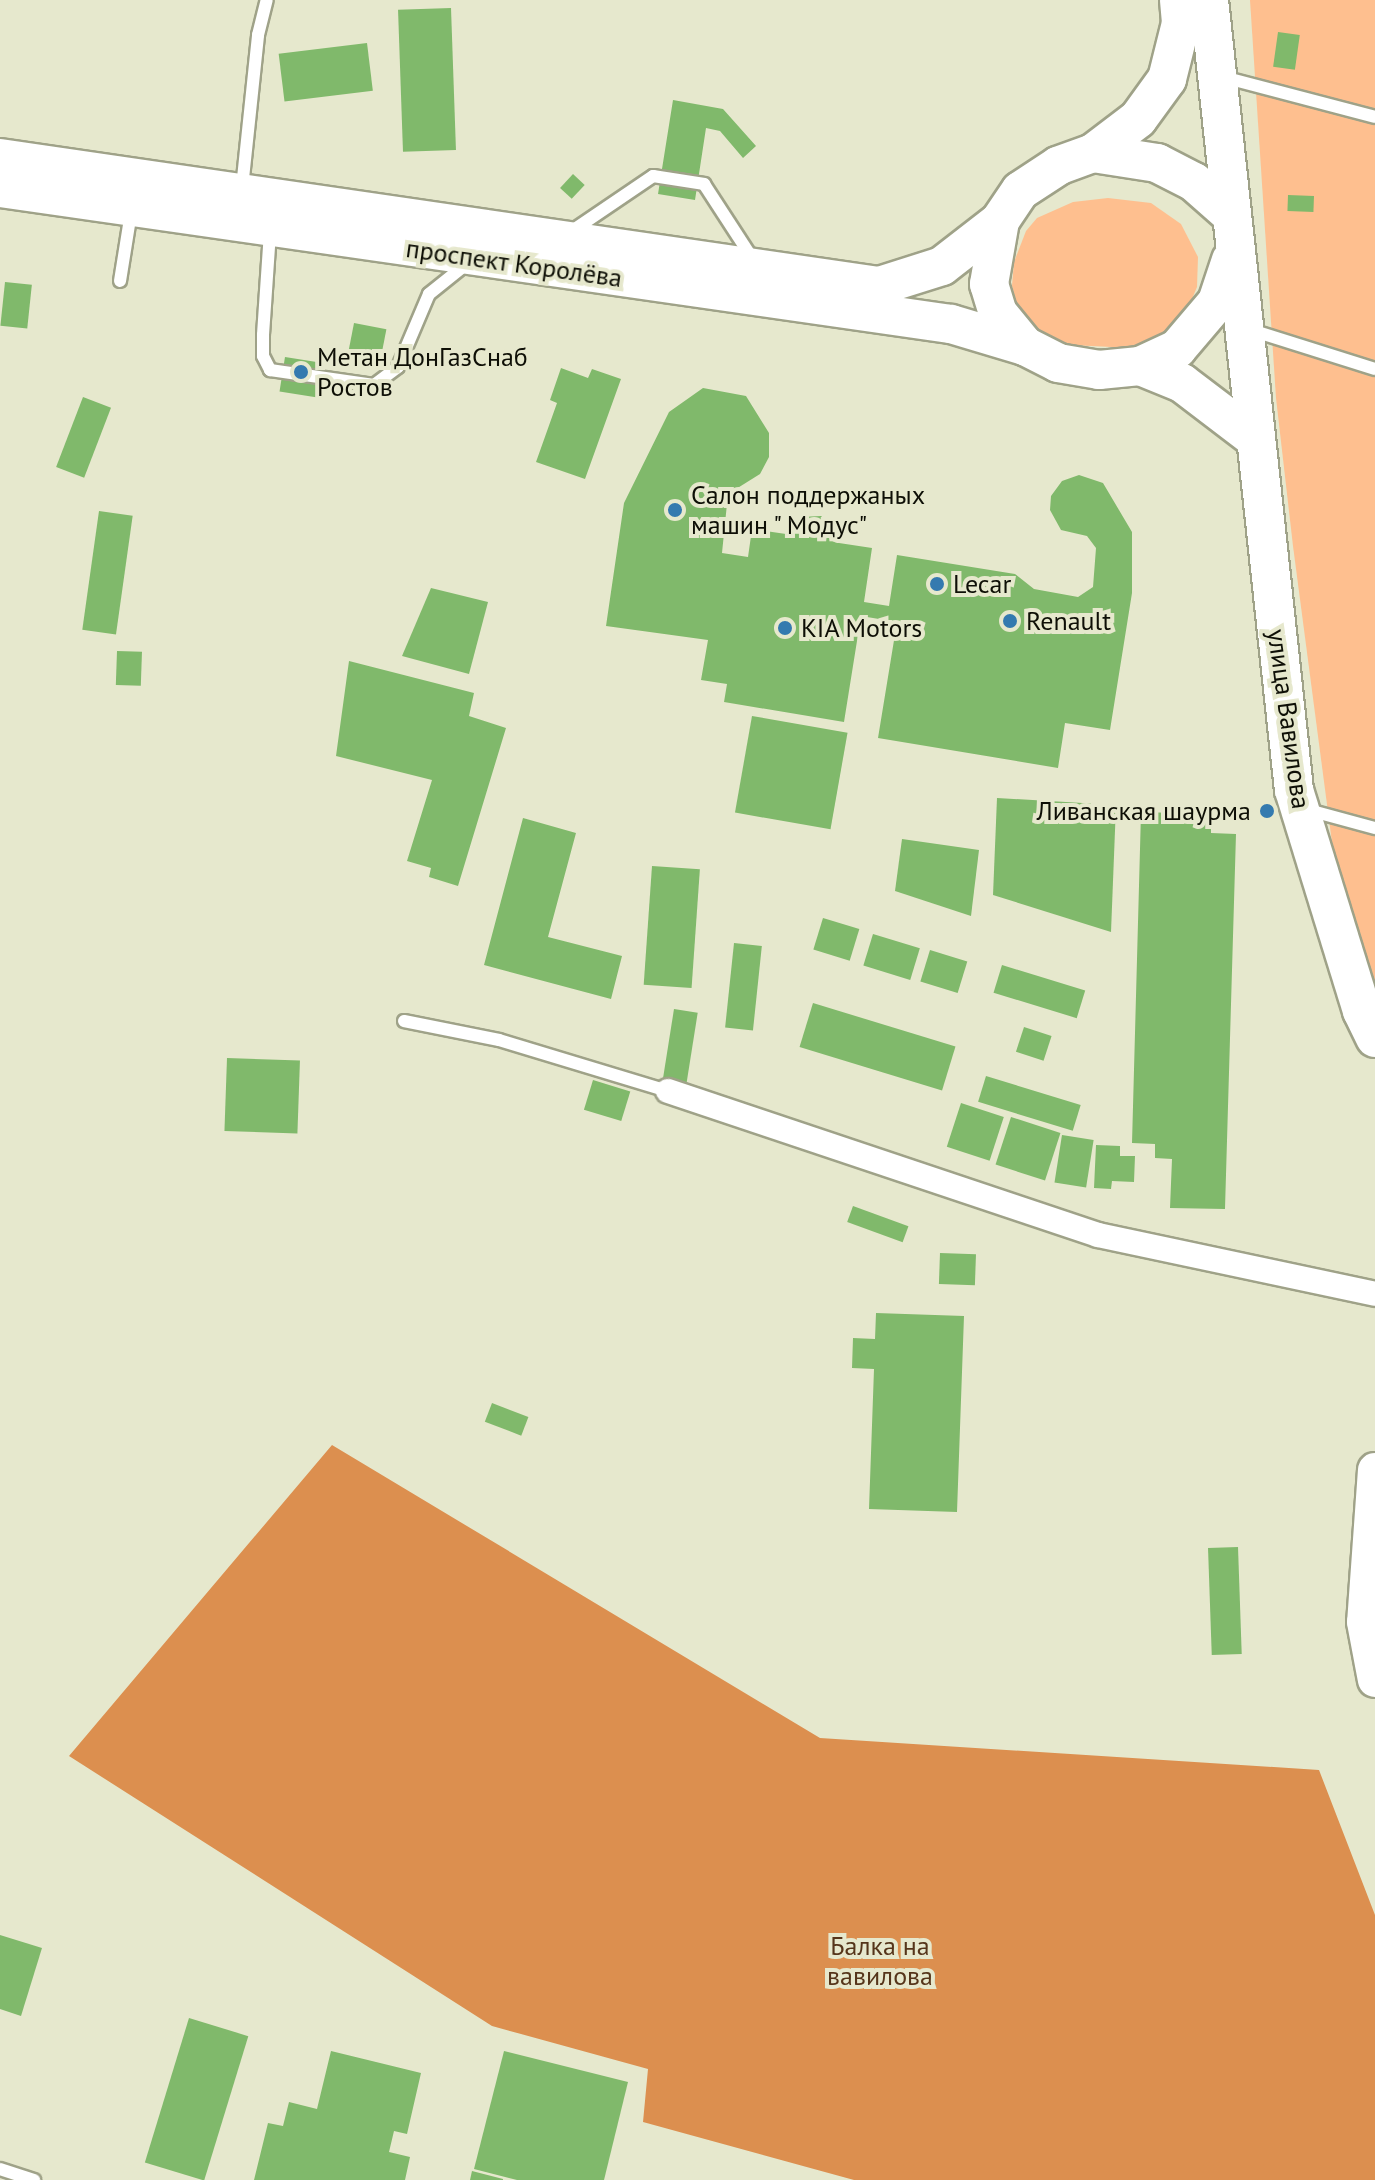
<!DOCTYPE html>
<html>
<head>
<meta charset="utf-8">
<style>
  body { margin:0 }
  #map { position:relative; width:1375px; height:2180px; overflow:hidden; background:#e6e8cd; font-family:"PT Sans",sans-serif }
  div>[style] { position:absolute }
  .green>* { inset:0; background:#febf8f }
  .forest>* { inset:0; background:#dc8f4f }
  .building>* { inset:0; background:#80b96b; transform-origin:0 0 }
  .roads { filter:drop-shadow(2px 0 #9fa288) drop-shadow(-2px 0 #9fa288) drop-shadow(0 2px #9fa288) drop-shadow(0 -2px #9fa288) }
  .lane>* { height:12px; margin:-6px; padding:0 6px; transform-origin:6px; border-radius:6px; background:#fff }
  .street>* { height:24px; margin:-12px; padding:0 12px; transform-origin:12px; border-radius:12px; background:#fff }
  .secondary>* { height:34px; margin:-17px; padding:0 17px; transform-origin:17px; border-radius:17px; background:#fff }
  .primary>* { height:38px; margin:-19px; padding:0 19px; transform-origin:19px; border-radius:19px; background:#fff }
  .dots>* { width:22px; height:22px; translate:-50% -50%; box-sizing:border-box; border:4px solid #e6e8cd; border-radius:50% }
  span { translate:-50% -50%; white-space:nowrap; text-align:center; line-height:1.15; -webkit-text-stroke:8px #e6e8cd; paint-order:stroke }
  .street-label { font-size:26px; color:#0e0f06 }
  .poi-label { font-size:26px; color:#0e0f06 }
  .left { translate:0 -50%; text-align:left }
  .right { translate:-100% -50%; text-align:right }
  .park-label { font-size:26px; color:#55351a }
</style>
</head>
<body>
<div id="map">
  <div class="green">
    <div style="clip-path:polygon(1250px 0,1375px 0,1375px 987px,1333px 850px,1293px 546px,1276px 398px)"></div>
    <div style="clip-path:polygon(1108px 198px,1151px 203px,1181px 224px,1198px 257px,1197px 287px,1187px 311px,1160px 337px,1133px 348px,1070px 345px,1038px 330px,1018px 309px,1012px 286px,1014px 262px,1026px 231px,1037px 218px,1073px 202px)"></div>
  </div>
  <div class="forest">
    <div style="clip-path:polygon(332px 1445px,820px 1738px,1319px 1770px,1375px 1915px,1375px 2180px,854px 2180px,643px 2122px,648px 2069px,492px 2026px,69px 1756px)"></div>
  </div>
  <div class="building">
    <div style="left:451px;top:8px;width:142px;height:53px;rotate:88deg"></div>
    <div style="left:1278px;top:32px;width:22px;height:35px;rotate:8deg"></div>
    <div style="left:367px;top:43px;width:48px;height:89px;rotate:83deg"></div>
    <div style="clip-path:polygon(673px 100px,723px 109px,756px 146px,743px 158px,720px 131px,706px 128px,695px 200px,658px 194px)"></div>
    <div style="left:573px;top:174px;width:16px;height:19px;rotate:43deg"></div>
    <div style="left:1288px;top:195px;width:26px;height:16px;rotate:2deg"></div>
    <div style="left:5px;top:282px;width:27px;height:44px;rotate:6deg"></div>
    <div style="left:354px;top:323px;width:33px;height:29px;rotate:11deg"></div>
    <div style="left:285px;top:357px;width:40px;height:35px;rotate:9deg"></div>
    <div style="clip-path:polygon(561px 368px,588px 378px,592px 369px,621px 379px,585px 479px,536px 462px,557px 403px,550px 400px)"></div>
    <div style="clip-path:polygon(703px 388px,746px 396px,769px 433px,769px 457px,760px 474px,728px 494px,722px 553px,748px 557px,752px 529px,786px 534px,800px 517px,821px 516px,836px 529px,839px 543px,872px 548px,864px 602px,889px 606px,897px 555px,1015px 574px,1034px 589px,1078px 597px,1093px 587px,1096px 548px,1087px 536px,1061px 530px,1050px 510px,1051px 496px,1062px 481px,1079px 475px,1103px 483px,1132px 532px,1132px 593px,1110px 730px,1065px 723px,1058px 768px,878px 738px,897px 622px,861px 616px,844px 722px,724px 702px,727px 684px,701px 680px,708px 640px,606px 626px,624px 503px,669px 412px)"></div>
    <div style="left:83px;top:397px;width:30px;height:75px;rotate:21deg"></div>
    <div style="left:99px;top:511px;width:34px;height:120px;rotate:8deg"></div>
    <div style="clip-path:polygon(431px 588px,488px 602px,469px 674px,402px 656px)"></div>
    <div style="left:117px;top:651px;width:25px;height:34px;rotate:2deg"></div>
    <div style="clip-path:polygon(349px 661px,474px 693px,469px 716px,506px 728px,458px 886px,429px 877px,431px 868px,407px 861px,432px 780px,336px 756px)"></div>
    <div style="left:752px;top:716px;width:97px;height:98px;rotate:10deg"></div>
    <div style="clip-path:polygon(997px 798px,1116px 805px,1111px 932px,993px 895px)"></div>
    <div style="clip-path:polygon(1141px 812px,1211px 814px,1211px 833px,1236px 834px,1225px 1209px,1170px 1208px,1172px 1159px,1155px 1158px,1155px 1144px,1132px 1143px)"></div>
    <div style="clip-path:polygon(523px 818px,576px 833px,548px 937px,622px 956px,611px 999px,484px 965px)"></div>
    <div style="clip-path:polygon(902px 839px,979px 850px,971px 916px,895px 891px)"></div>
    <div style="left:652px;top:866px;width:48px;height:119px;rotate:4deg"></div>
    <div style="left:823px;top:918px;width:38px;height:33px;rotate:17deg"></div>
    <div style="left:873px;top:934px;width:49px;height:33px;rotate:17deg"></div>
    <div style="left:734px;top:943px;width:28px;height:85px;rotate:6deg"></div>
    <div style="left:930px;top:950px;width:39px;height:33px;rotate:17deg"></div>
    <div style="left:1002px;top:965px;width:87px;height:29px;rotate:17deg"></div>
    <div style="left:813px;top:1003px;width:149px;height:46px;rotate:17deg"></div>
    <div style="left:674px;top:1009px;width:24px;height:74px;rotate:9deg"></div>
    <div style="left:1024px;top:1027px;width:29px;height:26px;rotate:18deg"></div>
    <div style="left:227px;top:1058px;width:73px;height:73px;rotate:2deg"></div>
    <div style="left:986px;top:1076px;width:99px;height:27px;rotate:17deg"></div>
    <div style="left:593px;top:1080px;width:39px;height:31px;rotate:17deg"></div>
    <div style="left:961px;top:1103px;width:45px;height:46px;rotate:18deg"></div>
    <div style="left:1011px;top:1117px;width:52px;height:50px;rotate:18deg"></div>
    <div style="left:1062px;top:1135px;width:32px;height:48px;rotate:9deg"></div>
    <div style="clip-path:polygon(1096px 1145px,1120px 1146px,1120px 1156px,1135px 1156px,1134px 1182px,1112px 1181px,1111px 1189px,1094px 1188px)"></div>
    <div style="left:853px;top:1206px;width:59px;height:17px;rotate:20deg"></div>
    <div style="left:940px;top:1253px;width:36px;height:31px;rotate:2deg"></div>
    <div style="clip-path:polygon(876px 1313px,964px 1316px,957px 1512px,869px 1509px,874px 1369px,852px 1368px,853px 1338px,875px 1339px)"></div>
    <div style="left:492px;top:1403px;width:39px;height:20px;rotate:21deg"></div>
    <div style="left:1238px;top:1547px;width:107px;height:30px;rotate:88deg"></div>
    <div style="clip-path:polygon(0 1935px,42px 1948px,21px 2016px,0 2009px)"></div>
    <div style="left:189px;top:2018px;width:62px;height:151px;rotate:17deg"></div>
    <div style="clip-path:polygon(331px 2051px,421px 2073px,407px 2134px,394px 2131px,389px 2152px,410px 2157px,405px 2180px,254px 2180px,268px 2123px,283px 2126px,289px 2102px,317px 2109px)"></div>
    <div style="clip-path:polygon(504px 2051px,628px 2082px,604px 2180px,517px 2180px,474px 2169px)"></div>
    <div style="clip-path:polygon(472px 2171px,503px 2179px,503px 2180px,470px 2180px)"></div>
  </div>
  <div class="roads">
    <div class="lane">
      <div style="left:1223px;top:77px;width:157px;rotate:14.7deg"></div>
      <div style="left:242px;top:188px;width:154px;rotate:-84deg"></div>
      <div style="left:258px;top:35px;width:36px;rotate:-76deg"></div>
      <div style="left:572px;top:231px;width:98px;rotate:-34.2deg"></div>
      <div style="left:653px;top:176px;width:52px;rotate:8.9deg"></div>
      <div style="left:704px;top:184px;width:88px;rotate:57deg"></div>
      <div style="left:270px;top:232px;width:103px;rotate:93.9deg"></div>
      <div style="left:263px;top:335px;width:21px;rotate:90deg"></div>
      <div style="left:263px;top:356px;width:16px;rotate:63deg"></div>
      <div style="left:270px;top:370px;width:105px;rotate:8.2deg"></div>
      <div style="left:374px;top:385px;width:30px;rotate:-37deg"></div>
      <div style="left:398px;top:367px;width:79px;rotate:-67deg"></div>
      <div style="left:429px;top:294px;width:51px;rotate:-38.7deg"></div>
      <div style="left:120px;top:281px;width:70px;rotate:-80.9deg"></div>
      <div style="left:1248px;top:329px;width:133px;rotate:17.5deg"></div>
      <div style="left:1305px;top:809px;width:73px;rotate:15.2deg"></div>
      <div style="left:404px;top:1021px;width:97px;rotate:11.3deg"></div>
      <div style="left:499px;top:1040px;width:177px;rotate:16.8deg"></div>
      <div style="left:0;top:2169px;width:36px;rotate:18deg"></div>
    </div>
    <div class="street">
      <div style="left:668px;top:1091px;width:453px;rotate:18.5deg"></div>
      <div style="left:1098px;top:1235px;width:283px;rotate:12deg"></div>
    </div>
    <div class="secondary">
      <div style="left:1375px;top:1470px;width:152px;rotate:94.1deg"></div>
      <div style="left:1364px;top:1622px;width:59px;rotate:79.3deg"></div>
    </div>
    <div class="primary">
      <div style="left:1179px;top:0;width:23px;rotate:85deg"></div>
      <div style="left:1181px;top:23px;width:58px;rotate:104deg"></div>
      <div style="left:1167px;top:79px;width:49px;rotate:125.9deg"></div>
      <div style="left:1138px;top:119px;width:56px;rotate:142.9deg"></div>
      <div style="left:1093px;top:153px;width:37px;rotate:160deg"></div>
      <div style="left:1058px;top:166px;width:45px;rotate:146.7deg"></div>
      <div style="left:1020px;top:191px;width:36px;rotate:124deg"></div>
      <div style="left:1000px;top:221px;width:64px;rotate:99.9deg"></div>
      <div style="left:989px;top:284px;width:30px;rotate:73deg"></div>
      <div style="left:998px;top:313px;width:43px;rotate:50.7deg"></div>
      <div style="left:1025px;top:346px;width:37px;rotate:27deg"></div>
      <div style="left:1058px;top:363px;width:42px;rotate:9.7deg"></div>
      <div style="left:1099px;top:370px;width:41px;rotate:-5.6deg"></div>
      <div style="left:1140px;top:366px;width:41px;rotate:-24.7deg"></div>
      <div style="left:1177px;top:349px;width:62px;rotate:-49.6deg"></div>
      <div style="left:1217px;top:302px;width:44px;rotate:-71.6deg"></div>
      <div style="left:1209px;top:0;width:795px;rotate:83.86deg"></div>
      <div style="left:1294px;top:790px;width:231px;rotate:72.9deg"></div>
      <div style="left:1362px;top:1011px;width:30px;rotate:64deg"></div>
      <div style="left:1093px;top:153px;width:65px;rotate:8.9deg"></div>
      <div style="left:1157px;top:163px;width:42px;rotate:27.2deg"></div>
      <div style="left:1194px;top:182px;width:47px;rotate:41.5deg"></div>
      <div style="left:0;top:158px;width:888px;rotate:8.29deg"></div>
      <div style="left:879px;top:286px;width:66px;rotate:-17.6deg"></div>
      <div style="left:942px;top:266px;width:73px;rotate:-37.8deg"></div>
      <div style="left:0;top:188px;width:961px;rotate:8.14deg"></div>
      <div style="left:951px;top:324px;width:77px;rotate:16.6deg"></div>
      <div style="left:1140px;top:366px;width:45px;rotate:22deg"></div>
      <div style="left:1182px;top:383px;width:89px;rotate:37.3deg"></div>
    </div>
  </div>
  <div class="dots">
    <div style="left:301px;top:372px;background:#347aaf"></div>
    <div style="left:675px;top:510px;background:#347aaf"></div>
    <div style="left:937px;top:584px;background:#347aaf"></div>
    <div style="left:1010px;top:621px;background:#347aaf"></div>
    <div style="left:785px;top:628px;background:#347aaf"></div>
    <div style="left:1267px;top:811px;background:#347aaf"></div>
  </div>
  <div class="street-label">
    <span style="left:514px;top:263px;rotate:8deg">проспект Королёва</span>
    <span style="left:1289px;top:719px;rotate:82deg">улица Вавилова</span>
  </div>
  <div class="poi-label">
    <span class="left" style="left:317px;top:372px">Метан ДонГазСнаб<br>Ростов</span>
    <span class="left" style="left:691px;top:510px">Салон поддержаных<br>машин " Модус"</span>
    <span class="left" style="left:953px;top:584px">Lecar</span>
    <span class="left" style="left:1026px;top:621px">Renault</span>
    <span class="left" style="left:801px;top:628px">KIA Motors</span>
    <span class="right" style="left:1251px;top:811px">Ливанская шаурма</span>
  </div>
  <div class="park-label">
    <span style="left:880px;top:1961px">Балка на<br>вавилова</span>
  </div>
</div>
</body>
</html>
